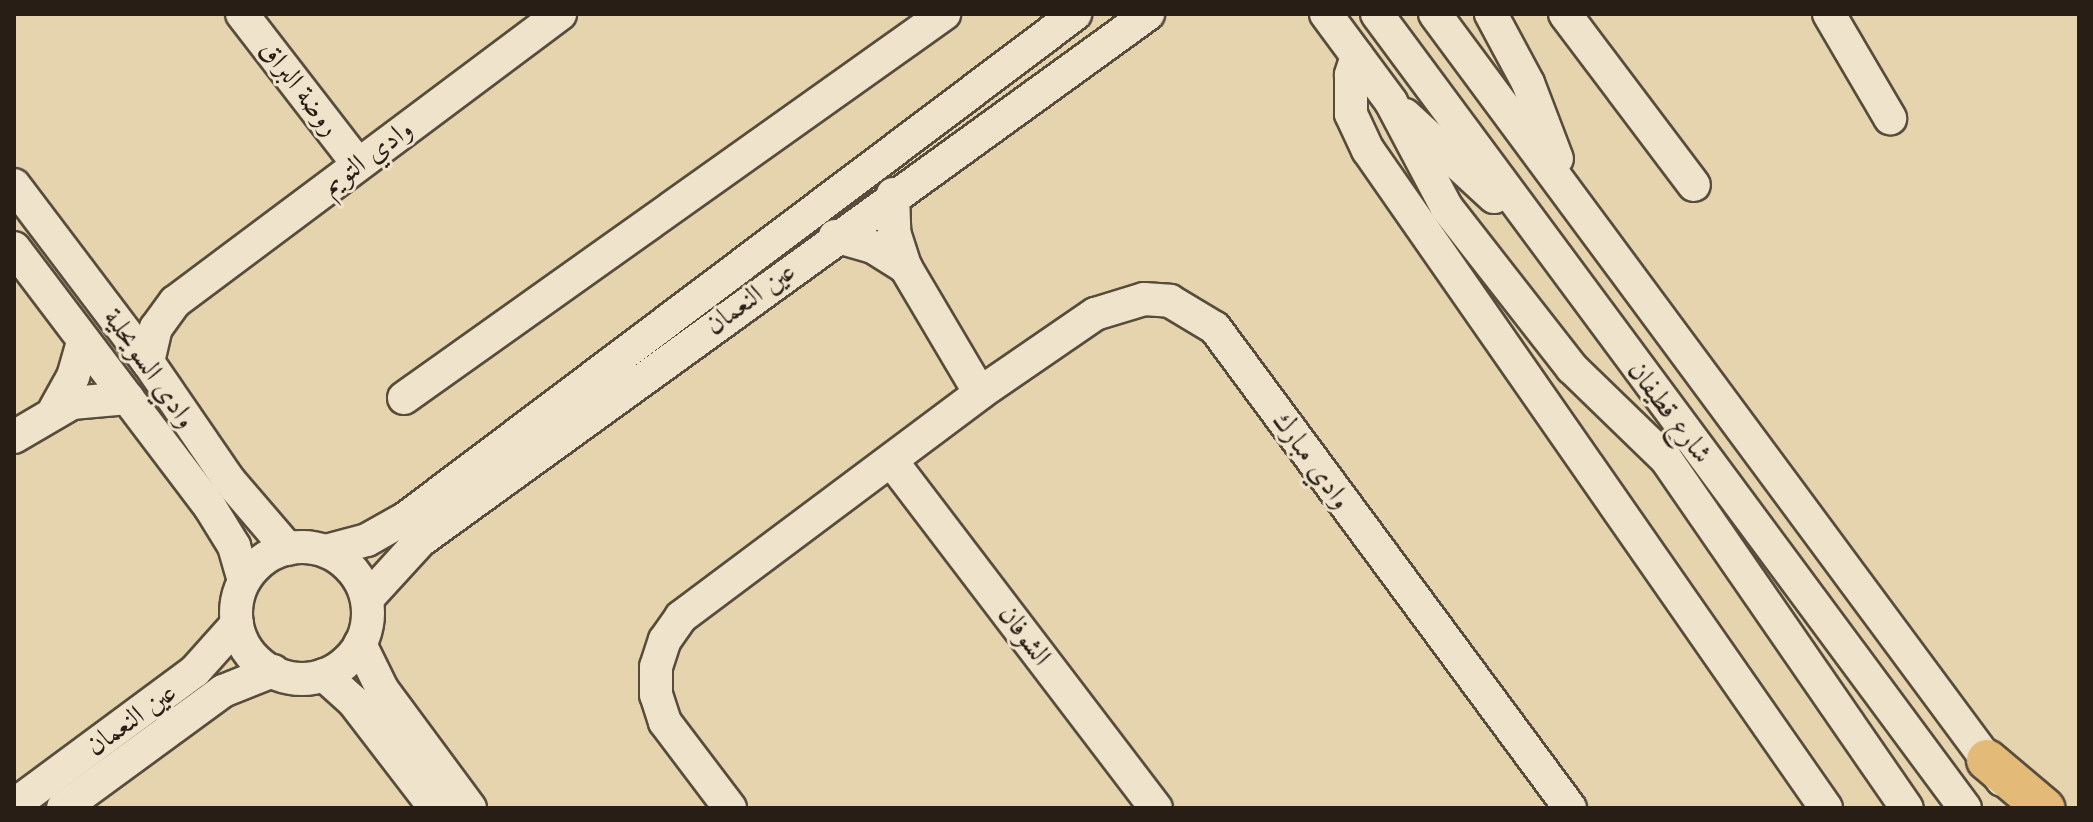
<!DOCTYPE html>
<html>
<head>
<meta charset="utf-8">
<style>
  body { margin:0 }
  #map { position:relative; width:2093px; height:822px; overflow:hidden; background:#e6d4af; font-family:Cardo,Amiri,serif }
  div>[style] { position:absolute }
  .roads { filter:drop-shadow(2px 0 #584c3c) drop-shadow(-2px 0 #584c3c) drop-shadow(0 2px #584c3c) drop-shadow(0 -2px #584c3c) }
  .minor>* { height:32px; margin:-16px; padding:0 16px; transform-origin:16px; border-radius:16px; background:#efe3cb }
  .minor>.ring { margin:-16px; padding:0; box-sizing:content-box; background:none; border:32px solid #efe3cb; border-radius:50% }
  .major>* { height:40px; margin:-20px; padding:0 20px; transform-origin:20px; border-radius:20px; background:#e3ba78 }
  span { translate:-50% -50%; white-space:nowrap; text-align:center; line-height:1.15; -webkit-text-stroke:6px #efe3cb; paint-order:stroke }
  .street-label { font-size:28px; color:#291e15 }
  .frame { position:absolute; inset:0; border:16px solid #291e15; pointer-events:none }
</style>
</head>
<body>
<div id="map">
  <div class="roads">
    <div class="minor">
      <div style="left:242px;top:14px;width:188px;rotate:52.3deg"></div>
      <div style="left:1326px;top:14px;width:109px;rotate:53.5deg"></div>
      <div style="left:1391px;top:102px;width:120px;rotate:62.2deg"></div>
      <div style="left:1447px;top:208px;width:203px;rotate:52deg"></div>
      <div style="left:1572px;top:368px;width:131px;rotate:44.1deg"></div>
      <div style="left:1666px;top:459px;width:424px;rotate:55.4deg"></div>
      <div style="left:1377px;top:14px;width:988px;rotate:53.48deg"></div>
      <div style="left:1435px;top:14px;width:953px;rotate:53.49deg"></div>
      <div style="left:1491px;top:14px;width:78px;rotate:61.8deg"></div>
      <div style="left:1528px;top:83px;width:81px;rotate:69.1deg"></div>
      <div style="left:1565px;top:14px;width:214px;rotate:53deg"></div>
      <div style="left:1829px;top:14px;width:121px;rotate:59.6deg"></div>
      <div style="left:1357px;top:56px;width:20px;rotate:108deg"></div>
      <div style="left:1351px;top:75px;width:39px;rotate:90deg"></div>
      <div style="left:1351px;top:114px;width:40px;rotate:65deg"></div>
      <div style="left:1368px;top:150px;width:802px;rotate:55.16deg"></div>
      <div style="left:1405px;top:115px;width:121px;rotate:42.7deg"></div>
      <div style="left:14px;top:185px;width:222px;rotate:52.9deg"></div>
      <div style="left:148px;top:362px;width:142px;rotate:55.6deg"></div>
      <div style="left:228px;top:479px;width:92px;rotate:49.4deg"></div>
      <div style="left:893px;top:194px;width:38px;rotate:88deg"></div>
      <div style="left:894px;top:232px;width:38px;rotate:72deg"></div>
      <div style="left:906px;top:268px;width:145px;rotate:59.4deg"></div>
      <div style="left:835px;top:236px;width:40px;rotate:16deg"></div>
      <div style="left:873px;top:247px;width:39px;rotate:32deg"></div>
      <div style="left:14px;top:248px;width:325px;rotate:52.9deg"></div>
      <div style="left:210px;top:507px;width:46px;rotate:58.4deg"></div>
      <div style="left:234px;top:546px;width:35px;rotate:74deg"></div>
      <div style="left:148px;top:362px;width:35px;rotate:-77deg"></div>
      <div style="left:156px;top:328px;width:32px;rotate:-54deg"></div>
      <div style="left:175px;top:302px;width:481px;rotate:-36.8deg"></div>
      <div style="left:404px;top:398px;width:663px;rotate:-35.42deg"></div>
      <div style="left:55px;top:409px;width:37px;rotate:-61deg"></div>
      <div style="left:73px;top:377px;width:37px;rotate:-74deg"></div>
      <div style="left:14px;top:437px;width:67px;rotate:-30.4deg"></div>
      <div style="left:72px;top:403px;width:56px;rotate:-5.1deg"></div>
      <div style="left:893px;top:463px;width:434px;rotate:52.7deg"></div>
      <div class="ring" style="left:236px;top:547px;width:100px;height:100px"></div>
      <div style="left:326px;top:551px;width:42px;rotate:-15deg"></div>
      <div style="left:367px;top:540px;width:45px;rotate:-29.4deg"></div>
      <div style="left:406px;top:518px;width:838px;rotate:-36.99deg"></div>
      <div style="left:367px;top:599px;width:79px;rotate:-47.6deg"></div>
      <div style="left:420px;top:541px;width:899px;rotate:-35.9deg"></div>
      <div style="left:360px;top:644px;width:50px;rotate:63.9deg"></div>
      <div style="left:382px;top:689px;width:148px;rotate:53.5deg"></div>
      <div style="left:324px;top:675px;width:39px;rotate:42deg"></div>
      <div style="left:353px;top:701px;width:135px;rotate:52.5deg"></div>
      <div style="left:14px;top:805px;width:225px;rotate:-36.5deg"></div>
      <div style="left:195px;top:671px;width:63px;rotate:-48.2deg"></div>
      <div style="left:63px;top:808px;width:198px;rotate:-36.2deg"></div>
      <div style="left:223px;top:691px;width:54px;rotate:-21.8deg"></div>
      <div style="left:730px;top:808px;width:108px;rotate:-127.1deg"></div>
      <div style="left:665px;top:722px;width:28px;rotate:-108deg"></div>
      <div style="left:656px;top:695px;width:28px;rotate:-90deg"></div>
      <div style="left:656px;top:667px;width:28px;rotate:-72deg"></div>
      <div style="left:665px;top:640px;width:28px;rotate:-55deg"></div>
      <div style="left:681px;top:617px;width:374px;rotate:-36.8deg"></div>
      <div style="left:980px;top:393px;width:140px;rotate:-34.5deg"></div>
      <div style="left:1095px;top:314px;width:51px;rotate:-17deg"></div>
      <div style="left:1144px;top:299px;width:26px;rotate:4deg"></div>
      <div style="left:1170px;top:301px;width:52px;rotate:31deg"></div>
      <div style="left:1215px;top:328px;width:597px;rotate:53.51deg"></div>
    </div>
    <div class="major">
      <div style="left:1987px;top:760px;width:75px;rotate:40.1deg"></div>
    </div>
  </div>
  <div class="street-label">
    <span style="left:300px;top:88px;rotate:52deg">روضة البراق</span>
    <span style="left:367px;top:157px;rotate:-37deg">وادي التويم</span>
    <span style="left:750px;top:298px;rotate:-36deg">عين النعمان</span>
    <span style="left:150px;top:368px;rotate:55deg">وادي السويحلية</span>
    <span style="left:1670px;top:412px;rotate:53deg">شارع قطيفان</span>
    <span style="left:1312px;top:460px;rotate:54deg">وادي مبارك</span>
    <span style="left:1025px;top:635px;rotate:53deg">الشوفان</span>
    <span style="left:131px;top:719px;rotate:-36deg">عين النعمان</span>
  </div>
  <div class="frame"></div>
</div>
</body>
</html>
